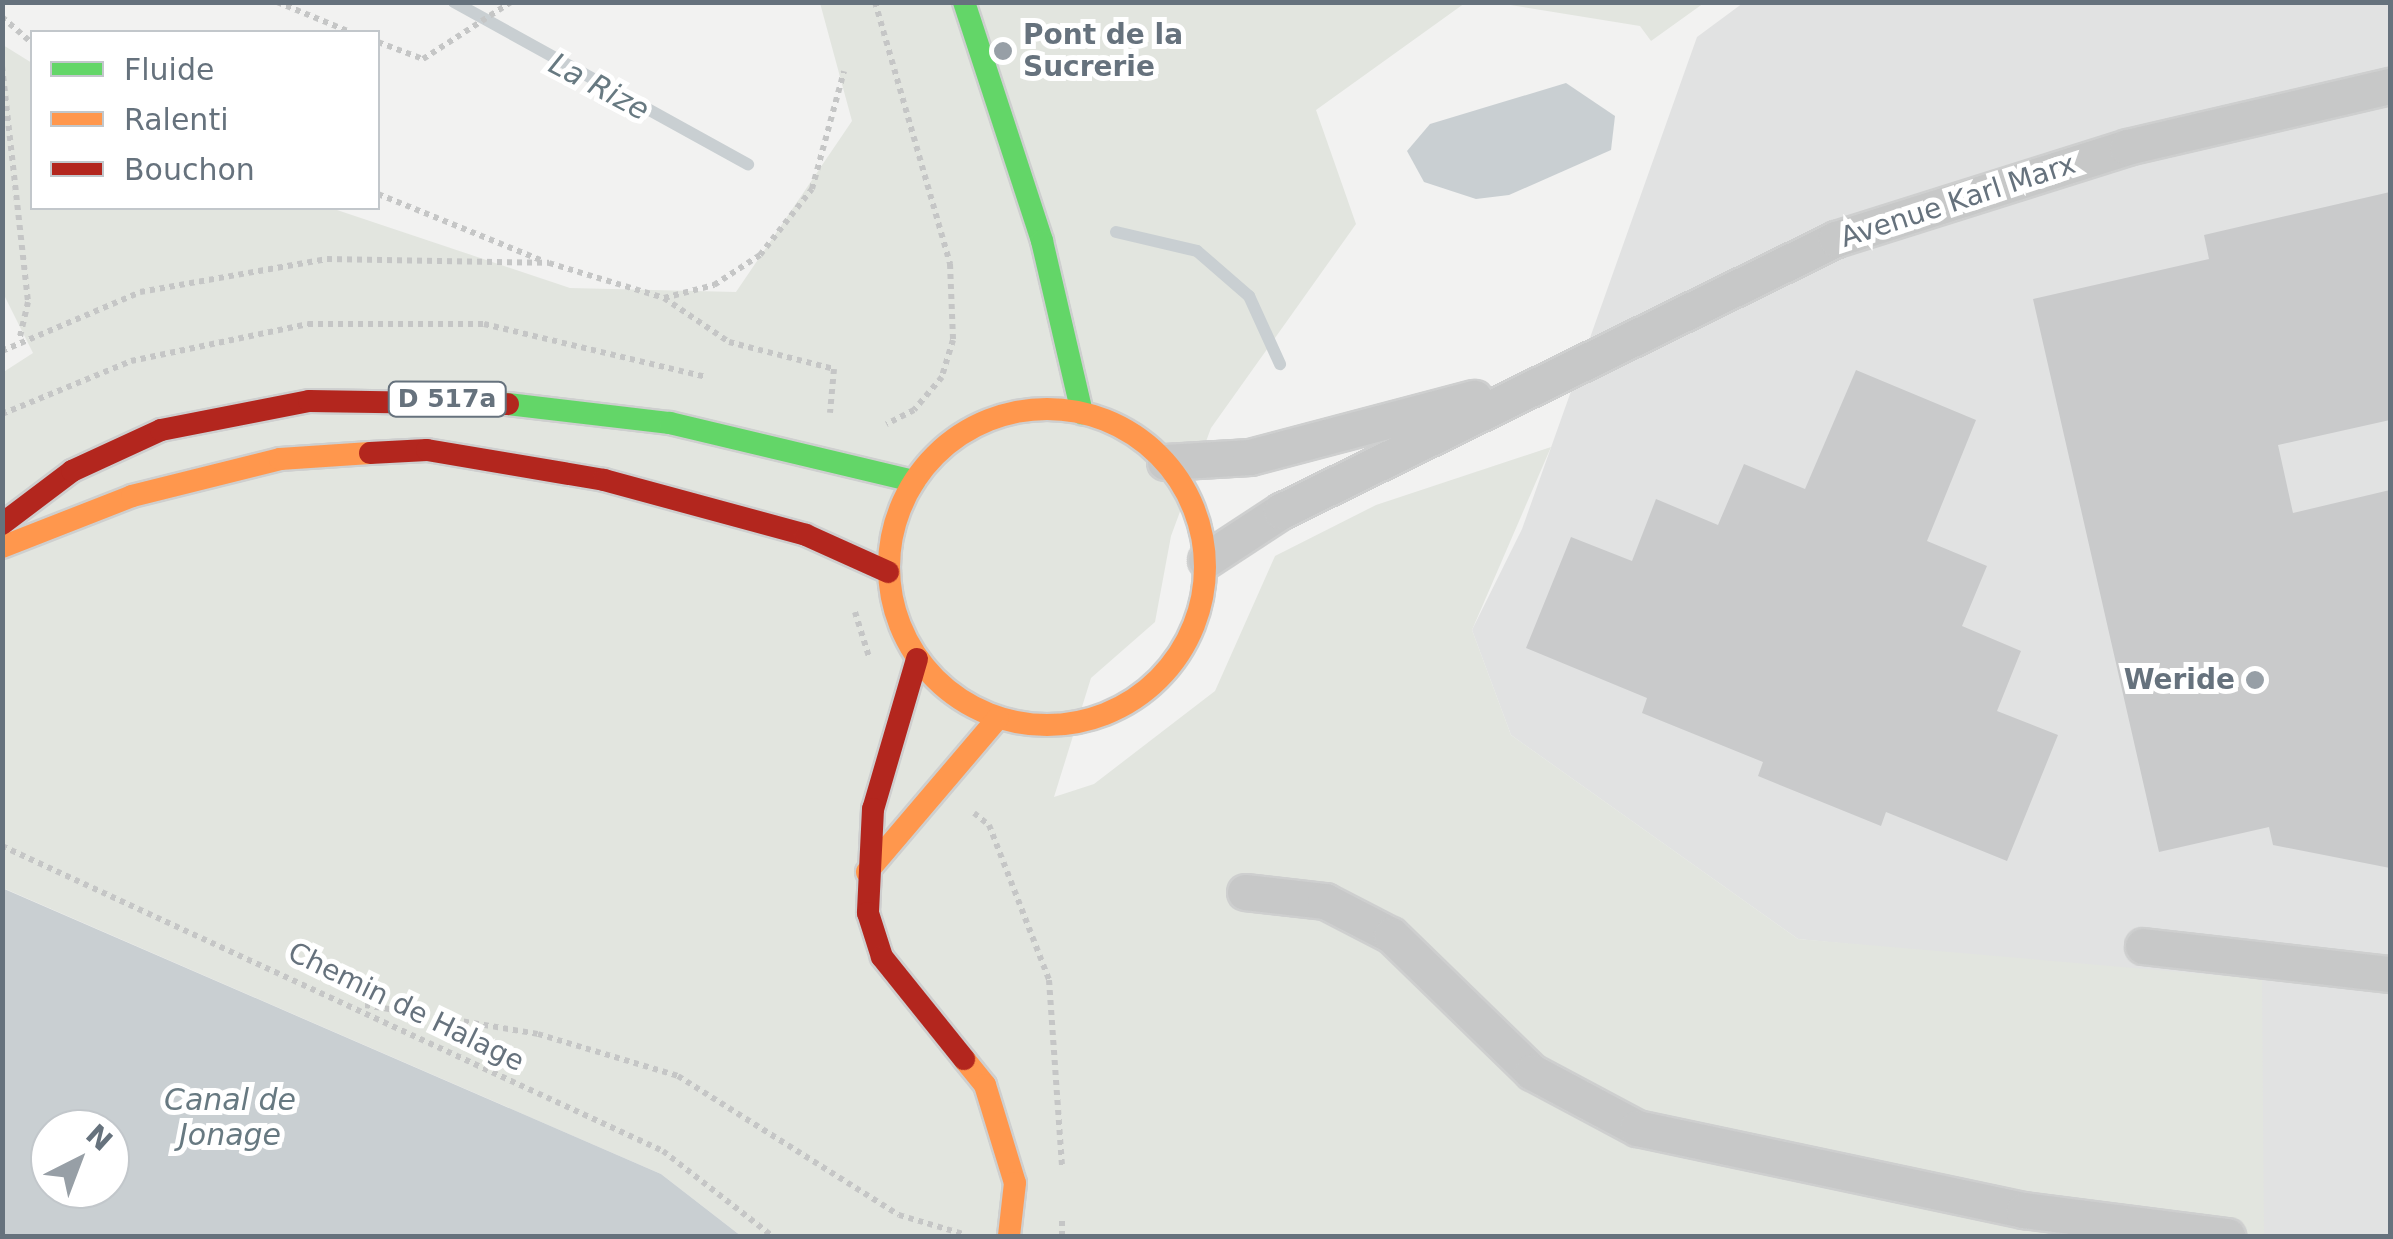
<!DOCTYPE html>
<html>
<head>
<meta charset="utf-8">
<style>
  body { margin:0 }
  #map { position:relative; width:2393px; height:1239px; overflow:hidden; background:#f2f2f1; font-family:"DejaVu Sans",sans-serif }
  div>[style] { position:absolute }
  .built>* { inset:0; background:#e1e2e2 }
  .green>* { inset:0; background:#e2e5df }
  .water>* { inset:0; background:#c9cfd2 }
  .stream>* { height:12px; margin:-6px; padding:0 6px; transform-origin:6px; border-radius:6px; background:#c9cfd2 }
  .building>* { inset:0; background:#c9cacb }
  .path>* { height:6px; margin-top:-3px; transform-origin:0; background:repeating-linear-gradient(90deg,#c5c6c6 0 5px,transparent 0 10px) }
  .roads { filter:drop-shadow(2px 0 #cecfcf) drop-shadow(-2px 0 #cecfcf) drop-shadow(0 2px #cecfcf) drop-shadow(0 -2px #cecfcf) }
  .street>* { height:35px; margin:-17.5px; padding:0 17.5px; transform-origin:17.5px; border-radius:17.5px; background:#c7c8c8 }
  .fast>* { height:22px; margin:-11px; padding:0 11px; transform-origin:11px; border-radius:11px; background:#63d668 }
  .slow>* { height:22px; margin:-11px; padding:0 11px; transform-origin:11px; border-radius:11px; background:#ff974d }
  .slow>.ring { margin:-11px; padding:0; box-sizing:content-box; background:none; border:22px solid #ff974d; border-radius:50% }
  .jam>* { height:22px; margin:-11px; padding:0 11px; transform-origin:11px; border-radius:11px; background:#b3261e }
  .dots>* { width:28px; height:28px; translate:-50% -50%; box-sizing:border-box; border:5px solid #fff; border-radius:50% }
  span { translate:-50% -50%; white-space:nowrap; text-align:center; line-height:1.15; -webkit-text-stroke:10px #fff; paint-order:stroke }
  .shield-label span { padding:2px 8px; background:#fff; border:2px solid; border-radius:8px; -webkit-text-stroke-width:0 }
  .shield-label { font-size:25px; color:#66727d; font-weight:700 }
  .poi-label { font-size:28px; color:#66727d; font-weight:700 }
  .left { translate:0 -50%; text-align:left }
  .right { translate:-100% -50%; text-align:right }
  .street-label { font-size:28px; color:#66727d }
  .water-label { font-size:30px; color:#677981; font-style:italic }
  .frame { position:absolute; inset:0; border:5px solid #66727d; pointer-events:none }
  .legend { position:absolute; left:30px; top:30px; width:350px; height:180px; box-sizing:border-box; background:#fff; border:2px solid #c2c7cb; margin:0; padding:12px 18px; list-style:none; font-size:30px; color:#66727d }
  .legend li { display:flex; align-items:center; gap:20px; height:50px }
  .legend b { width:50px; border:2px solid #c2c7cb }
  .north { position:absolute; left:30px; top:1109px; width:100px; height:100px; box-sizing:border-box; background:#fff; border:2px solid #c2c7cb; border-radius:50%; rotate:42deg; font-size:28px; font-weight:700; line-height:40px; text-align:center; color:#66727d }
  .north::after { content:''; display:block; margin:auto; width:35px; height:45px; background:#979fa6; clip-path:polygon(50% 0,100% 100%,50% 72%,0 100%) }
</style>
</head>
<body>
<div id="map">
  <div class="built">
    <div style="clip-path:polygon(1743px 3px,2390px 3px,2390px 1236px,2263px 1236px,2173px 976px,1798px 939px,1511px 735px,1472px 630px,1522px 529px,1697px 37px)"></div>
  </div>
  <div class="green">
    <div style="clip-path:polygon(820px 3px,1465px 3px,1316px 110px,1356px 224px,1211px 428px,1171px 536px,1155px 622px,1091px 678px,1054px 797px,1094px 784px,1215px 691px,1275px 556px,1376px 505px,1551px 447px,1472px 630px,1511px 735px,1798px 939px,2262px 979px,2264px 1236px,741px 1236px,661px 1174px,3px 888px,2px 373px,33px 353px,3px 293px,3px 45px,32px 63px,32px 208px,331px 208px,570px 288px,736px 292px,852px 121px)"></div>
    <div style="clip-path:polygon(1498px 3px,1704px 2px,1704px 3px,1651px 41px,1640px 26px)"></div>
  </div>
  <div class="water">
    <div style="clip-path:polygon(1566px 83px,1615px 116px,1611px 150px,1509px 195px,1476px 199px,1424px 182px,1407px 151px,1430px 124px)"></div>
    <div style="clip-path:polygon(evenodd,2px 888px,661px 1174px,741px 1236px,3px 1236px,2px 888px,50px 1129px,110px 1129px,110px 1189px,50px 1189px,50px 1129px)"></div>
  </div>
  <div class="stream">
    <div style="left:454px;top:2px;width:336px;rotate:28.9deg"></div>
    <div style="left:1116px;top:232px;width:83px;rotate:13.2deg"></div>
    <div style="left:1197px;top:251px;width:69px;rotate:40.9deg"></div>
    <div style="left:1249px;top:296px;width:75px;rotate:65.5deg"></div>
  </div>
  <div class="building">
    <div style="clip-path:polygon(2390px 192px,2390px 420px,2278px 445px,2293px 513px,2390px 490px,2390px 868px,2273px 845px,2269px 827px,2159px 852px,2033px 299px,2209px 259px,2204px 235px)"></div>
    <div style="clip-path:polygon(1856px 370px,1976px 420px,1927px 541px,1987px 566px,1962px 626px,2021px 651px,1997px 711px,2058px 735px,2007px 861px,1886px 812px,1881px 826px,1758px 776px,1763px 762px,1642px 713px,1647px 698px,1526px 648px,1571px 537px,1632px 561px,1656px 499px,1718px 525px,1744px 464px,1805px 489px)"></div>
  </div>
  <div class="path">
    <div style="left:277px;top:2px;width:79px;rotate:22.3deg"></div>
    <div style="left:875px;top:2px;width:273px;rotate:74deg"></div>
    <div style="left:950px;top:264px;width:76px;rotate:87.7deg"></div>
    <div style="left:953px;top:340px;width:39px;rotate:107deg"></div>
    <div style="left:942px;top:377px;width:43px;rotate:130.3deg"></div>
    <div style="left:914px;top:410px;width:31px;rotate:153deg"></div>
    <div style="left:2px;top:17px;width:40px;rotate:41deg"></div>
    <div style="left:378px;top:42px;width:48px;rotate:20.7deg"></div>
    <div style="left:423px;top:59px;width:105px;rotate:-32.9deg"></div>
    <div style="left:2px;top:66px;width:237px;rotate:83.7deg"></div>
    <div style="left:28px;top:302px;width:39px;rotate:103deg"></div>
    <div style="left:378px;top:194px;width:178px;rotate:22.1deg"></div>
    <div style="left:664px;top:298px;width:52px;rotate:-14.6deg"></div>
    <div style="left:714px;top:285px;width:55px;rotate:-33.1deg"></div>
    <div style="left:760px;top:255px;width:84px;rotate:-51.8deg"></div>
    <div style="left:812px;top:189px;width:122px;rotate:-74.8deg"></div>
    <div style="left:2px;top:351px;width:150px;rotate:-23.1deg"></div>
    <div style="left:140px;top:292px;width:190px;rotate:-10deg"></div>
    <div style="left:327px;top:259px;width:222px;rotate:1deg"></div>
    <div style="left:549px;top:263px;width:120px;rotate:16.9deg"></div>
    <div style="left:664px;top:298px;width:78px;rotate:34.1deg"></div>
    <div style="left:729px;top:342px;width:108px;rotate:14.4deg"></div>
    <div style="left:834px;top:369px;width:44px;rotate:95.2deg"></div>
    <div style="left:2px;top:414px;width:139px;rotate:-22.3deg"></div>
    <div style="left:131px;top:361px;width:181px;rotate:-11.8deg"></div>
    <div style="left:308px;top:324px;width:176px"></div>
    <div style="left:484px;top:324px;width:228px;rotate:13.4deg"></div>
    <div style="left:855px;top:612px;width:47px;rotate:72.7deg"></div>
    <div style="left:974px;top:813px;width:19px;rotate:39deg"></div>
    <div style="left:989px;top:825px;width:166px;rotate:68.8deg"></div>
    <div style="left:1049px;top:980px;width:186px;rotate:86deg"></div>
    <div style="left:2px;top:846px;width:728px;rotate:24.77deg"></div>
    <div style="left:663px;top:1151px;width:138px;rotate:37.9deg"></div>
    <div style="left:365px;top:1005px;width:175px;rotate:9.5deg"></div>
    <div style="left:538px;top:1034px;width:146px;rotate:16.7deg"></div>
    <div style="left:678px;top:1076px;width:261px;rotate:32.2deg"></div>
    <div style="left:899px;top:1215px;width:70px;rotate:16.6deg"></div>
    <div style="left:1062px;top:1236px;width:18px;rotate:-90deg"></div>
  </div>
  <div class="roads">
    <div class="street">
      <div style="left:1165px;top:462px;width:85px;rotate:-3.4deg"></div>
      <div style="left:1250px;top:457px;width:232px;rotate:-14.8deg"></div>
      <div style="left:1206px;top:560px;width:90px;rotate:-33.2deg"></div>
      <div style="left:1281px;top:511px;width:618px;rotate:-26.11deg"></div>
      <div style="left:1836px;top:239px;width:305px;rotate:-17.5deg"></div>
      <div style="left:2127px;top:147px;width:270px;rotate:-13.1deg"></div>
      <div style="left:1245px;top:892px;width:81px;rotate:6.4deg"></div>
      <div style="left:1325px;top:901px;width:74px;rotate:27.3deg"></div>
      <div style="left:1391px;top:935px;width:197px;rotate:44.2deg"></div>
      <div style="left:1532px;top:1072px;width:119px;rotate:28.1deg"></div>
      <div style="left:1637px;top:1128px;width:396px;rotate:12deg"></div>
      <div style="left:2024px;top:1210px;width:205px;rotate:7.3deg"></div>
      <div style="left:2143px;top:946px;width:249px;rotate:6.5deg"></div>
    </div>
    <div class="fast">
      <div style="left:964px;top:2px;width:251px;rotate:71.9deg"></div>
      <div style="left:1042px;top:241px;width:177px;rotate:76.9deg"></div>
      <div style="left:508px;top:404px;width:163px;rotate:6.7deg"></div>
      <div style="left:670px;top:423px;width:251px;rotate:13.4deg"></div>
    </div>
    <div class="slow">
      <div class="ring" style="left:889px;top:409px;width:294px;height:294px"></div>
      <div style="left:2px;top:547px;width:140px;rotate:-21.4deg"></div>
      <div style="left:132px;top:496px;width:153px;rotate:-14deg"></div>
      <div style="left:280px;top:459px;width:90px;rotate:-3.8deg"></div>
      <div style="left:867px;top:872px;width:202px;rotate:-49.6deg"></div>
      <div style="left:964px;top:1059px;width:33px;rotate:51deg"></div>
      <div style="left:985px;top:1085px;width:102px;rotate:73deg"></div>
      <div style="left:1015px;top:1183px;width:53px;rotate:96.5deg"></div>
    </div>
    <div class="jam">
      <div style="left:370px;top:453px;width:57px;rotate:-3deg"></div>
      <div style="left:427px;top:450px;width:180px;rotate:9.6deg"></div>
      <div style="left:604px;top:480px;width:209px;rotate:15.2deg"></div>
      <div style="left:806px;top:535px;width:90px;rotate:24.3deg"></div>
      <div style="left:2px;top:524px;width:88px;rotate:-37.1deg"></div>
      <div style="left:72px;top:471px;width:98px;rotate:-24.7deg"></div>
      <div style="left:161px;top:430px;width:151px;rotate:-11.1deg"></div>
      <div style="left:309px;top:401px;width:199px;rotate:0.9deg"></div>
      <div style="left:917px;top:659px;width:156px;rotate:106.3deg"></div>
      <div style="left:873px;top:809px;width:104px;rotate:92.8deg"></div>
      <div style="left:868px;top:913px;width:46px;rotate:72.3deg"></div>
      <div style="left:882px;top:957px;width:131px;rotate:51.2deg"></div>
    </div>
  </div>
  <div class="dots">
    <div style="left:1003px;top:51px;background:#979fa6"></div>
    <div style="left:2255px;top:680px;background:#979fa6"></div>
  </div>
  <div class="shield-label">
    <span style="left:447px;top:399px">D 517a</span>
  </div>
  <div class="poi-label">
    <span class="left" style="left:1023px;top:51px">Pont de la<br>Sucrerie</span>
    <span class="right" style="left:2235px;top:680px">Weride</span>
  </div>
  <div class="street-label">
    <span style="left:1958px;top:201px;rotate:-18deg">Avenue Karl Marx</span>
    <span style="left:406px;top:1007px;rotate:26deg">Chemin de Halage</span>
  </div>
  <div class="water-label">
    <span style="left:599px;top:87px;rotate:28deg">La Rize</span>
    <span style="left:230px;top:1117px">Canal de<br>Jonage</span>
  </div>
  <div class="frame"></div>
  <ul class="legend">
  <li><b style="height:12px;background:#63d668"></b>Fluide</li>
  <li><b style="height:12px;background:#ff974d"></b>Ralenti</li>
  <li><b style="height:12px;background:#b3261e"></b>Bouchon</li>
  </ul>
  <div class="north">N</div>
</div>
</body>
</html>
